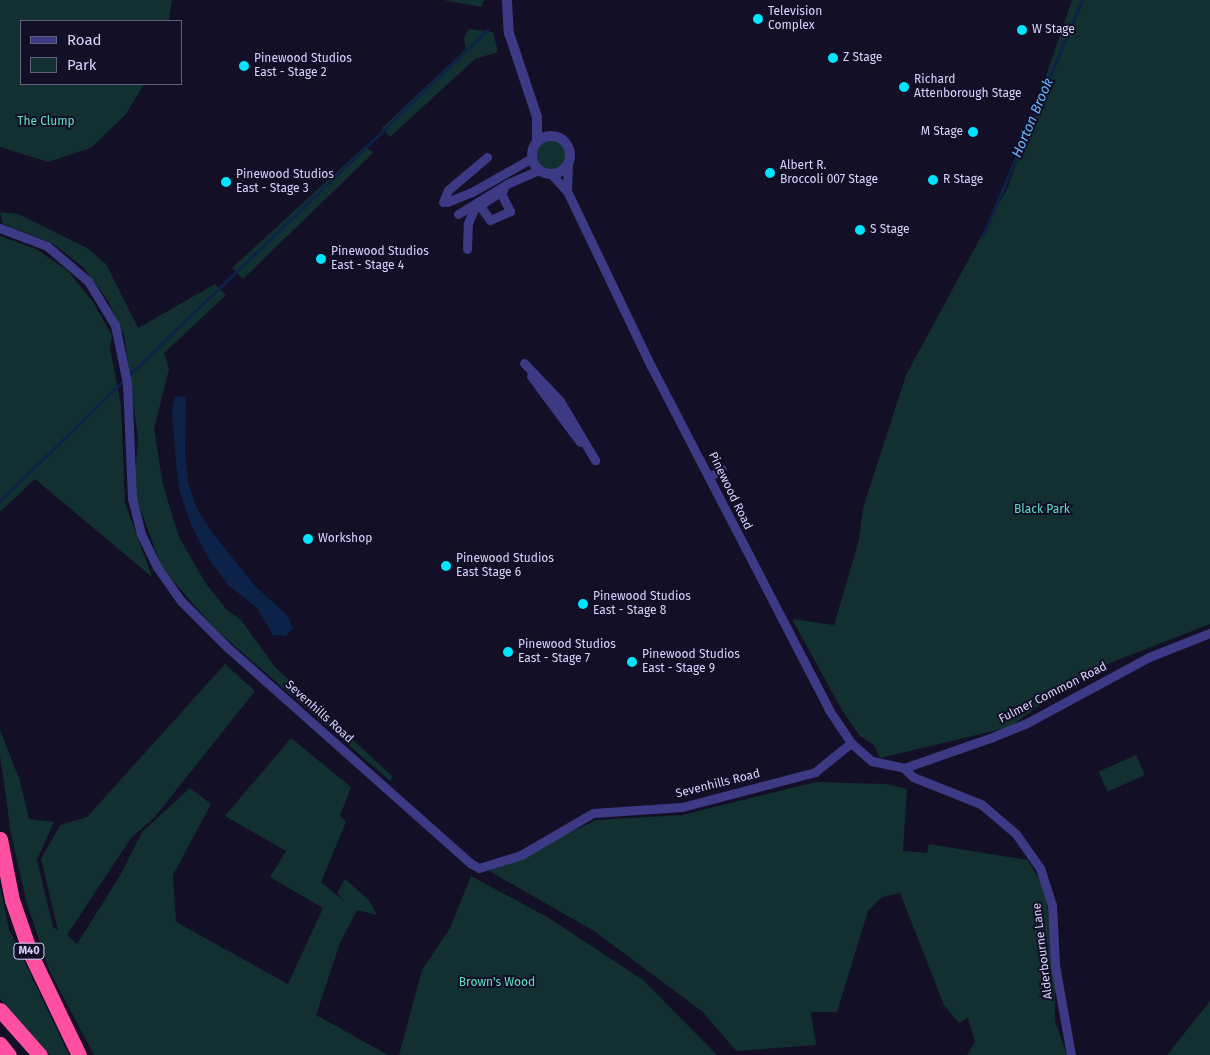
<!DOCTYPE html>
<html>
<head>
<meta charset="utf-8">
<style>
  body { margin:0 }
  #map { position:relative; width:1210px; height:1055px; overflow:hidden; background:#130f26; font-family:"Fira Sans",sans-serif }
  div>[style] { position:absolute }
  .green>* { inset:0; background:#12302f; transform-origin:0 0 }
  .round { border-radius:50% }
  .water>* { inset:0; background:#0c2248 }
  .stream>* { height:2.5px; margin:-1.25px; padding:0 1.25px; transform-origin:1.25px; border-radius:1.25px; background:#0c2248 }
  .minor>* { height:9px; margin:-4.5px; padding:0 4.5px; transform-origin:4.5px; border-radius:4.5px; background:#3d3a85 }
  .tertiary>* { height:10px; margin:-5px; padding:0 5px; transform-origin:5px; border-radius:5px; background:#3d3a85 }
  .tertiary>.ring { margin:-5px; padding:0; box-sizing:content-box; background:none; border:10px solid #3d3a85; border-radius:50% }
  .motorway>* { height:15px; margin:-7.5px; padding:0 7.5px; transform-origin:7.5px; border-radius:7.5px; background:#ff4fa3 }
  .dots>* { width:14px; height:14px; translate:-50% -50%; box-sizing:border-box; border:2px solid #130f26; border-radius:50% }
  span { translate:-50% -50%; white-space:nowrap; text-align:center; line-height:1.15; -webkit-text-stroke:4px #130f26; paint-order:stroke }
  .shield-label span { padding:1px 4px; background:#130f26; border:1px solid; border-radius:4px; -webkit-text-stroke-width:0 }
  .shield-label { font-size:11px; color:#d9d4ff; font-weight:700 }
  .poi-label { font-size:12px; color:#d9d4ff }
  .left { translate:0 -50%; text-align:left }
  .right { translate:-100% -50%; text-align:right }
  .park-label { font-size:12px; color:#5fe0c0 }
  .street-label { font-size:12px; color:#d9d4ff }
  .water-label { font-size:14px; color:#62b6ff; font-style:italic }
  .legend { position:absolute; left:20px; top:20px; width:162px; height:65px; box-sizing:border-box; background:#130f26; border:1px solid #625e7d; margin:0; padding:6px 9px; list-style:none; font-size:15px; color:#d9d4ff }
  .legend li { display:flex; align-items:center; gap:10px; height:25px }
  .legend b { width:25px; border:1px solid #625e7d }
</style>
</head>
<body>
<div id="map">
  <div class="green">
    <div style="clip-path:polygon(0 0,172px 0,169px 21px,21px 21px,21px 84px,144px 84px,126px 114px,91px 148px,48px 162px,0 147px)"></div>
    <div style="clip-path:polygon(443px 0,484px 0,482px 7px)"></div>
    <div style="clip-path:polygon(1072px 0,1210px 0,1210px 624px,1110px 663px,1062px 689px,1010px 727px,880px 758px,874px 745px,860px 736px,843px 712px,792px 619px,834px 625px,859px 540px,863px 508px,906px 375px,1008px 187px)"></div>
    <div style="clip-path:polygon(469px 29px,493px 32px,498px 52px,475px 59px,390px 137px,382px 128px,466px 49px,464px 38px)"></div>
    <div class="round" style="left:537px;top:140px;width:30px;height:30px"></div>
    <div style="clip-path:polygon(364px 147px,374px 152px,243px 279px,232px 268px)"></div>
    <div style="clip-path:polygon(0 212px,18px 214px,87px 248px,106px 264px,138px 328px,215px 284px,226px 295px,164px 353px,169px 369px,154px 429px,163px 485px,179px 537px,206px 584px,227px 610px,241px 620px,275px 667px,393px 777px,390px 781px,214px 628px,162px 568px,134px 492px,138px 438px,129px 372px,124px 335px,108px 301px,83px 267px,52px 243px,3px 224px)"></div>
    <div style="clip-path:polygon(0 236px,36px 249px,68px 271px,93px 302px,112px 336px,110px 348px,121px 405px,125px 503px,152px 577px,35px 479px,0 512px)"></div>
    <div style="clip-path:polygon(225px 664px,255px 691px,154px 818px,131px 838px,67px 935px,77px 944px,121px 874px,142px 832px,190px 788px,211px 804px,173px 875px,176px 922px,288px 984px,323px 908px,270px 877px,286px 851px,225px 816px,291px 738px,351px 787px,340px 816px,346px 822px,321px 882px,345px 902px,337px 893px,345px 879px,368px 899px,377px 915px,357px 910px,340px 943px,316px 1015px,388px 1055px,94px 1055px,49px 970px,26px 900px,11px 834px,0 755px,0 730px,20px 781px,29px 819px,54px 822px,37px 860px,53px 927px,58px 930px,41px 859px,60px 825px,87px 817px)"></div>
    <div style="left:1136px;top:755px;width:22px;height:41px;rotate:66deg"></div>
    <div style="clip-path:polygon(816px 782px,886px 784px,907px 789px,903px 851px,927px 853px,929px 844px,1028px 860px,1046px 892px,1055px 976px,1055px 1021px,1067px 1055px,967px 1055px,975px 1042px,968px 1018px,959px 1023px,944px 1005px,900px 893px,882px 897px,868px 911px,837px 1012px,811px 1012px,816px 1045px,736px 1051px,703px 1012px,594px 931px,489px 871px,596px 820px,682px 815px)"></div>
    <div style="clip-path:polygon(471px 876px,549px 918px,643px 980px,717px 1055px,399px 1055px,422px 970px,450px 928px)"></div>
    <div style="clip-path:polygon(0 886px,9px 929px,69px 1055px,50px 1055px,0 999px)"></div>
    <div style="clip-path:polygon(1210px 1001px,1210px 1055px,1167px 1055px)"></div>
  </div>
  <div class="water">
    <div style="clip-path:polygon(175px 396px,186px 397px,185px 455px,188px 482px,196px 507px,211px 531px,255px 586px,287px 615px,293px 628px,286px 636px,273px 635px,257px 608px,228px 585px,209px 559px,192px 527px,180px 493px,176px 464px,172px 411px)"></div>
  </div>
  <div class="stream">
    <div style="left:983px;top:236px;width:256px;rotate:-67.2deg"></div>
    <div style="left:128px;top:376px;width:499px;rotate:-43.9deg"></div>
    <div style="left:0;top:501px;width:173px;rotate:-44.3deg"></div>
  </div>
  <div class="minor">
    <div style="left:551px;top:174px;width:23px;rotate:47deg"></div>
    <div style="left:567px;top:191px;width:194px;rotate:64.4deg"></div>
    <div style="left:651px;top:366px;width:387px;rotate:62.6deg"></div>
    <div style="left:829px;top:710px;width:40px;rotate:56deg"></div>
    <div style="left:851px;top:743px;width:28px;rotate:41deg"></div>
    <div style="left:872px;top:761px;width:33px;rotate:12deg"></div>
    <div style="left:904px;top:768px;width:91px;rotate:-19.2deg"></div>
    <div style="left:990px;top:738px;width:38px;rotate:-22deg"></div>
    <div style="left:1025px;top:724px;width:141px;rotate:-28.4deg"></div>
    <div style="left:1149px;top:657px;width:66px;rotate:-21.5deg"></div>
    <div style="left:567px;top:191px;width:27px;rotate:-88deg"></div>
    <div style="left:443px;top:202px;width:13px;rotate:-67deg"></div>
    <div style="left:448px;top:190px;width:51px;rotate:-40.2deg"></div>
    <div style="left:447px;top:202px;width:27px;rotate:-22deg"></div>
    <div style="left:472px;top:192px;width:69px;rotate:-29.5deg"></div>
    <div style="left:480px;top:206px;width:17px;rotate:54deg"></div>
    <div style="left:490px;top:220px;width:22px;rotate:-24deg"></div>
    <div style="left:510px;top:211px;width:20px;rotate:-117deg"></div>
    <div style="left:458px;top:214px;width:57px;rotate:-31.5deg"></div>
    <div style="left:507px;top:184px;width:35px;rotate:-24deg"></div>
    <div style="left:0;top:228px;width:50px;rotate:21deg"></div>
    <div style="left:47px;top:246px;width:54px;rotate:40.5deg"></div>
    <div style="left:88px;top:281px;width:52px;rotate:58.5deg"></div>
    <div style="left:115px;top:325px;width:59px;rotate:78.3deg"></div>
    <div style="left:127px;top:383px;width:115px;rotate:87.5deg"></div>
    <div style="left:132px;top:498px;width:37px;rotate:76deg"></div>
    <div style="left:141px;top:534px;width:37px;rotate:64deg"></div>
    <div style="left:157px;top:567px;width:42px;rotate:54.8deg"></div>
    <div style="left:181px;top:601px;width:65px;rotate:45deg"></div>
    <div style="left:227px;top:647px;width:325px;rotate:41.6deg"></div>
    <div style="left:470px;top:863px;width:10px;rotate:29deg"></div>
    <div style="left:479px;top:868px;width:44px;rotate:-17.2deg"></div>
    <div style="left:521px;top:855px;width:83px;rotate:-30.3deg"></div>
    <div style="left:593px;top:813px;width:89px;rotate:-3.9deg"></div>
    <div style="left:682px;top:807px;width:138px;rotate:-14.7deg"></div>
    <div style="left:815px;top:772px;width:46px;rotate:-38.9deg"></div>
    <div style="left:467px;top:249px;width:26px;rotate:-88deg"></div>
    <div style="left:468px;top:223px;width:15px;rotate:-67deg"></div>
    <div style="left:474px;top:209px;width:35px;rotate:-33deg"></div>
    <div style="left:524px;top:363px;width:52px;rotate:46.5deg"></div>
    <div style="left:560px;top:401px;width:69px;rotate:59.3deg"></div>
    <div style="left:531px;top:376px;width:82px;rotate:53.4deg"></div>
    <div style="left:709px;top:477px;width:15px;rotate:-32deg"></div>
    <div style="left:904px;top:768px;width:13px;rotate:45deg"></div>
    <div style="left:913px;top:777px;width:73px;rotate:21.7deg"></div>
    <div style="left:981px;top:804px;width:46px;rotate:40.6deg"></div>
    <div style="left:1016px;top:834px;width:42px;rotate:54.8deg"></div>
    <div style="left:1040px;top:868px;width:39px;rotate:72deg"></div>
    <div style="left:1052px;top:905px;width:60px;rotate:87.1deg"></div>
    <div style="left:1055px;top:965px;width:91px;rotate:79.9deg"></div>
  </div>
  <div class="tertiary">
    <div style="left:507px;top:0;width:33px;rotate:87deg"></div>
    <div style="left:509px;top:33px;width:89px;rotate:71.6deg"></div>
    <div style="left:537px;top:117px;width:25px;rotate:90deg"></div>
    <div class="ring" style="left:532px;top:136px;width:28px;height:28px"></div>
  </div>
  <div class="motorway">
    <div style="left:0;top:839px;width:62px;rotate:78.9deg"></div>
    <div style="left:12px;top:900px;width:58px;rotate:70.9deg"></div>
    <div style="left:31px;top:955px;width:111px;rotate:64.4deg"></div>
    <div style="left:0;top:1010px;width:60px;rotate:48.4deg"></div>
    <div style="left:0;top:1044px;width:14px;rotate:51deg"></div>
  </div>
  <div class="dots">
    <div style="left:758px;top:19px;background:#00e5ff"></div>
    <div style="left:1022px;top:30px;background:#00e5ff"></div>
    <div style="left:833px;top:58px;background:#00e5ff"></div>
    <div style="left:244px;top:66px;background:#00e5ff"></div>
    <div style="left:904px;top:87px;background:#00e5ff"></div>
    <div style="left:973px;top:132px;background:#00e5ff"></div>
    <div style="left:770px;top:173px;background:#00e5ff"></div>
    <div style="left:933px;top:180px;background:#00e5ff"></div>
    <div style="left:226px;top:182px;background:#00e5ff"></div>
    <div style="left:860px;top:230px;background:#00e5ff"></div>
    <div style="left:321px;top:259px;background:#00e5ff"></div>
    <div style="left:308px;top:539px;background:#00e5ff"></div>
    <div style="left:446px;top:566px;background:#00e5ff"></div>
    <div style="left:583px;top:604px;background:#00e5ff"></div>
    <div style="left:508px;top:652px;background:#00e5ff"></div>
    <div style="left:632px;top:662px;background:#00e5ff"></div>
  </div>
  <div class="shield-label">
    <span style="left:29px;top:951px">M40</span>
  </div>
  <div class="poi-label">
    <span class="left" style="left:768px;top:19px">Television<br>Complex</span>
    <span class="left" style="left:1032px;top:30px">W Stage</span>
    <span class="left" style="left:843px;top:58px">Z Stage</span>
    <span class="left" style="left:254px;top:66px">Pinewood Studios<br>East - Stage 2</span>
    <span class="left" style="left:914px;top:87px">Richard<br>Attenborough Stage</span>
    <span class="right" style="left:963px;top:132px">M Stage</span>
    <span class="left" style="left:780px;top:173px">Albert R.<br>Broccoli 007 Stage</span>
    <span class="left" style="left:236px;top:182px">Pinewood Studios<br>East - Stage 3</span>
    <span class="left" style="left:943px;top:180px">R Stage</span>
    <span class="left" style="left:870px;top:230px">S Stage</span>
    <span class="left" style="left:331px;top:259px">Pinewood Studios<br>East - Stage 4</span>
    <span class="left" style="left:318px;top:539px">Workshop</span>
    <span class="left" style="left:456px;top:566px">Pinewood Studios<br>East Stage 6</span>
    <span class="left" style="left:593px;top:604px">Pinewood Studios<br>East - Stage 8</span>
    <span class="left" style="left:518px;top:652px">Pinewood Studios<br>East - Stage 7</span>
    <span class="left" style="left:642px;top:662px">Pinewood Studios<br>East - Stage 9</span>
  </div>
  <div class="park-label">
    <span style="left:46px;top:122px">The Clump</span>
    <span style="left:1042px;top:510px">Black Park</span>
    <span style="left:497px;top:983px">Brown's Wood</span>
  </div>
  <div class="street-label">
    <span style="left:730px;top:491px;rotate:64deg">Pinewood Road</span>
    <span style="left:1053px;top:693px;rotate:-27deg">Fulmer Common Road</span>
    <span style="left:319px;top:712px;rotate:42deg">Sevenhills Road</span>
    <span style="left:718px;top:784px;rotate:-14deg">Sevenhills Road</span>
    <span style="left:1043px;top:951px;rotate:-97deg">Alderbourne Lane</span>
  </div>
  <div class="water-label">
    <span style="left:1033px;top:118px;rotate:-67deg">Horton Brook</span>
  </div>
  <ul class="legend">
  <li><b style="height:6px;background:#3d3a85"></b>Road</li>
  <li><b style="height:14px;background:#12302f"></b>Park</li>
  </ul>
</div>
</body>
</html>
